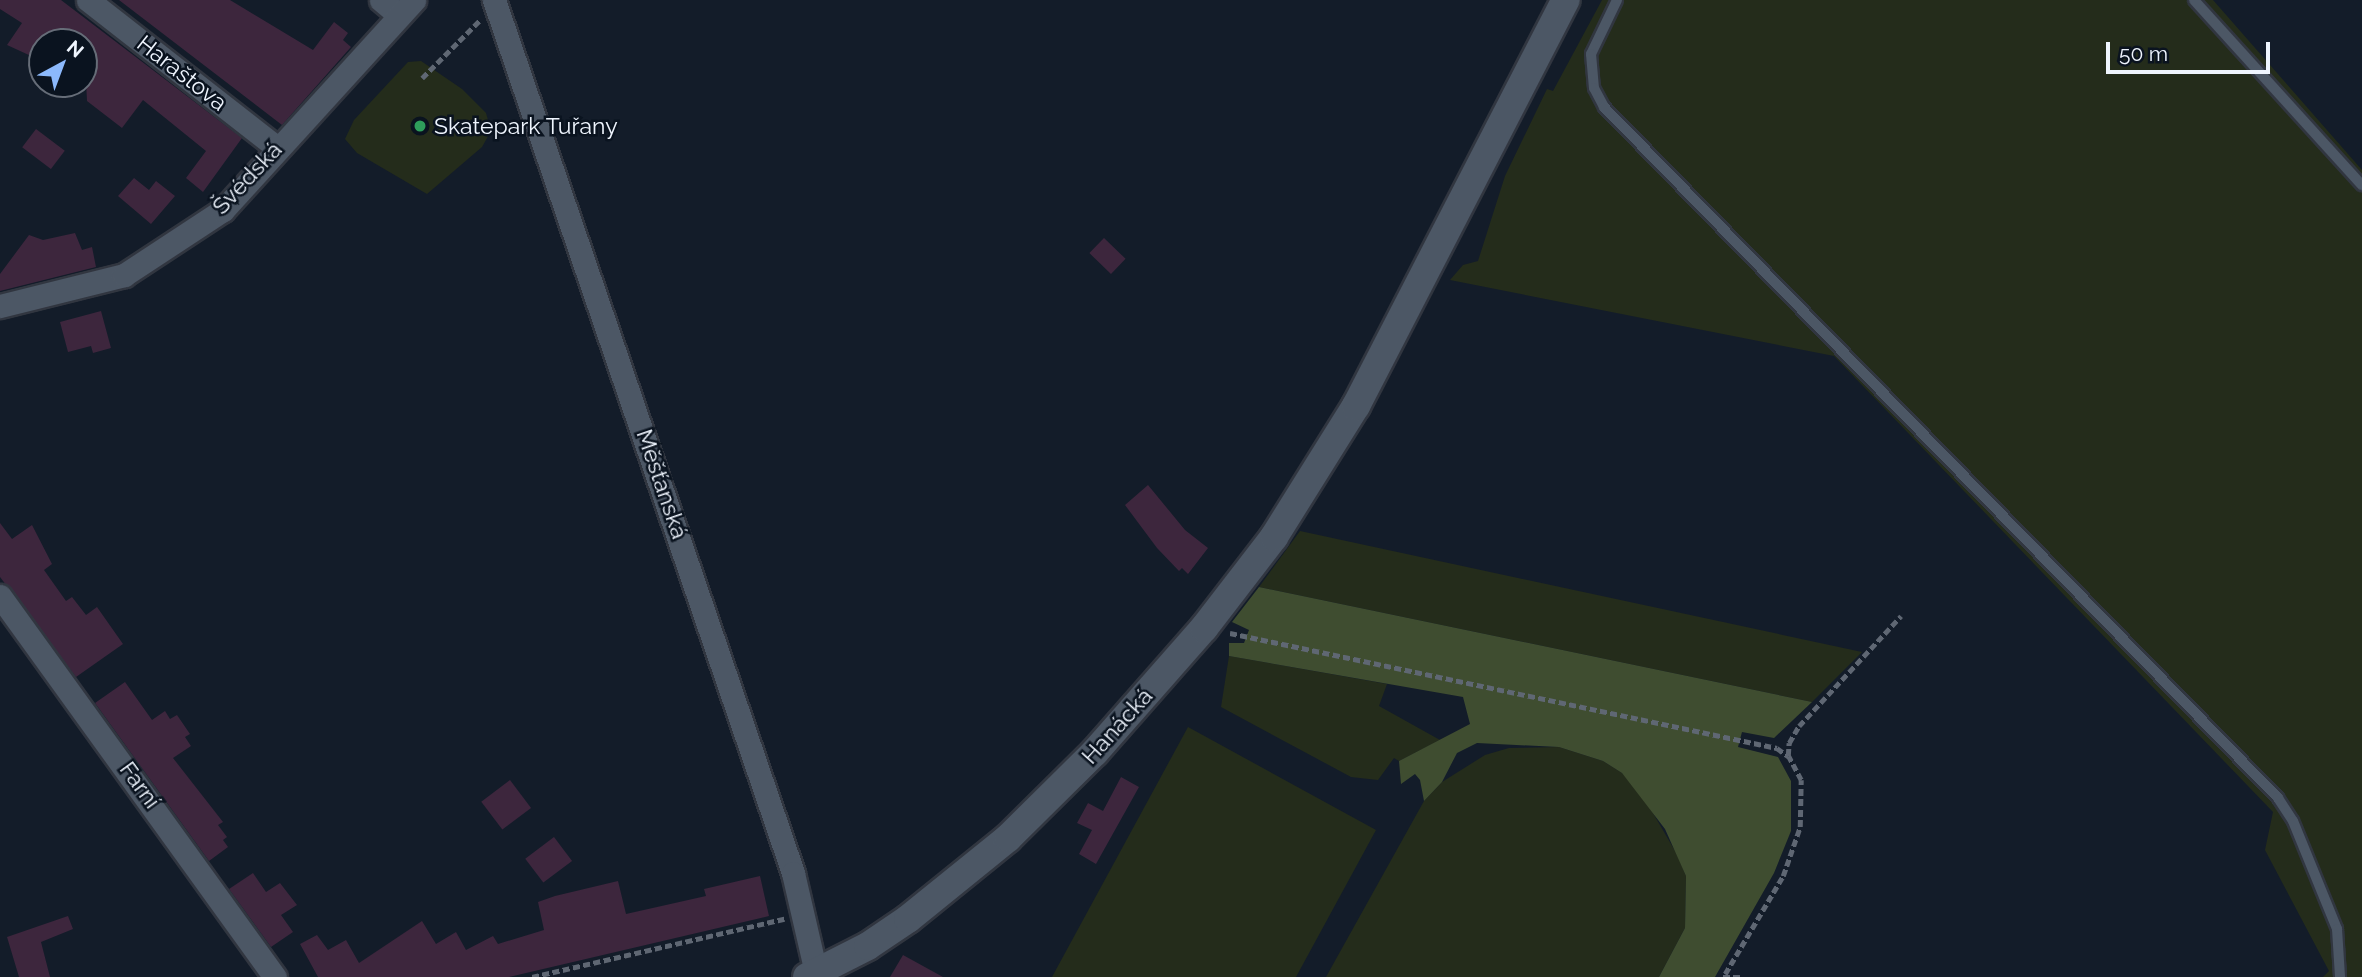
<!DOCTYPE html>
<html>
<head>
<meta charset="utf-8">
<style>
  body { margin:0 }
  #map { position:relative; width:2362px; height:977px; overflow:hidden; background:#131c29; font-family:Raleway,sans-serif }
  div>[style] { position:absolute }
  .green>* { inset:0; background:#242c1b }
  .forest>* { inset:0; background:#3f4d30 }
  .building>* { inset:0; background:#3d263d; transform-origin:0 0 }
  .path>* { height:4.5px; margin-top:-2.25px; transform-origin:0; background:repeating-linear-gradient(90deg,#5f6773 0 7px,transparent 0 10.5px) }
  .roads { filter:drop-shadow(2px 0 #313640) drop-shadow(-2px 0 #313640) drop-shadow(0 2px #313640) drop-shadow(0 -2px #313640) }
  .service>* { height:10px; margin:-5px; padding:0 5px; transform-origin:5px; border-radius:5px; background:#4c5765 }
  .minor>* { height:23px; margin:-11.5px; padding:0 11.5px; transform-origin:11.5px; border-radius:11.5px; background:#4c5765 }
  .tertiary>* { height:28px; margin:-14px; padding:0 14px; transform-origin:14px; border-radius:14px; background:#4c5765 }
  .dots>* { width:19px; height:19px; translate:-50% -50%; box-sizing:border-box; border:4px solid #0a131f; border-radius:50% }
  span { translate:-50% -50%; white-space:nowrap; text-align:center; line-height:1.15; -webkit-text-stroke:5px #0a131f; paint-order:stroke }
  .street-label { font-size:23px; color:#eff5fe }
  .poi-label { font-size:23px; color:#eff5fe }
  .left { translate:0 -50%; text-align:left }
  .north { position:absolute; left:28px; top:28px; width:70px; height:70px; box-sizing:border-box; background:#0a131f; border:2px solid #666d78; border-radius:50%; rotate:41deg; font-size:19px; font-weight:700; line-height:28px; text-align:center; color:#eff5fe }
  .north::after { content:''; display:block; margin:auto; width:24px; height:32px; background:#8cb9fc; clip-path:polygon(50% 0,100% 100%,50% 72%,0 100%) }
  .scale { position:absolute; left:2106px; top:42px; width:164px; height:32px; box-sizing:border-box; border:4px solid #eff5fe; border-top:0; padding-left:9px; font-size:21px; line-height:24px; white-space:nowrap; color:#eff5fe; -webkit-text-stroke:5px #0a131f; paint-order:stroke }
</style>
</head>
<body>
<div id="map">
  <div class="green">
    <div style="clip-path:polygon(1602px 0,2213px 0,2362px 170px,2362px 977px,2323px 977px,2329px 971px,2265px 850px,2273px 812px,1834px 356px,1450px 280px,1463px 265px,1478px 261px,1505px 176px,1547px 89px,1553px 91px)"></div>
    <div style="clip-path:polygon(421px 61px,462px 89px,486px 113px,491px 131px,482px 147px,427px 194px,357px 153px,345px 139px,354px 120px,408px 62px)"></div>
    <div style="clip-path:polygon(1300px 531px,1862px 652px,1812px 702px,1259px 587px)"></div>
    <div style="clip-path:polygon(1229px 656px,1387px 684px,1379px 706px,1440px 740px,1399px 761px,1394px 758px,1378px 780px,1351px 777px,1221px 707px)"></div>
    <div style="clip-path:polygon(1188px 727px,1376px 830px,1296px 977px,1052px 977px)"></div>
    <div style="clip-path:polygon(1559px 747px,1603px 761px,1622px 773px,1639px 789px,1678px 856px,1686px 876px,1685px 928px,1659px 977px,1326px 977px,1424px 801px,1442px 782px,1485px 755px,1509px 748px)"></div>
  </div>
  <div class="forest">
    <div style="clip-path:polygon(1259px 587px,1812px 702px,1774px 738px,1742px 732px,1738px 747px,1778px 757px,1791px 781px,1791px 831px,1774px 873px,1715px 977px,1659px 977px,1685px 928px,1686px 876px,1665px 829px,1622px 773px,1603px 761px,1559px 747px,1477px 743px,1457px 753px,1442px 782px,1424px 801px,1420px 780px,1415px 774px,1401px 784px,1399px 761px,1470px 724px,1463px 697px,1229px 656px,1229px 643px,1244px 643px,1249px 630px,1232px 622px)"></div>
  </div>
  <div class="building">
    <div style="clip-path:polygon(0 0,61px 0,242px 138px,203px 192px,186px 178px,206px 151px,143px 100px,122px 128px,87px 101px,84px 42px,42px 42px,42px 61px,7px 45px,22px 23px,0 9px)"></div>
    <div style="clip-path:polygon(119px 0,230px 0,313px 50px,334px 22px,348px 33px,343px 40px,351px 47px,282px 125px)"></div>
    <div style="left:36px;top:129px;width:36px;height:23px;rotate:37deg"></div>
    <div style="clip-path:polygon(134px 178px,149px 190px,156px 181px,175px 196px,151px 224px,118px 196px)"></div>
    <div style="clip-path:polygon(75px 233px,82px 250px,92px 247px,96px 267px,0 291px,0 274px,29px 235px,43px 240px)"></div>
    <div style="left:1104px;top:238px;width:30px;height:21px;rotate:44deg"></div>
    <div style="clip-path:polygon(101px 311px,111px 348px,93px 353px,91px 346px,68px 352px,60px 322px)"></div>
    <div style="clip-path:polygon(1148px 485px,1185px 530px,1208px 548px,1188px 574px,1182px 568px,1179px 571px,1157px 548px,1125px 505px)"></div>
    <div style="clip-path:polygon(0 523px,12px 539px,32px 525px,52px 564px,44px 570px,66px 601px,72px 597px,86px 615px,97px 607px,123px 644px,76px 677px,0 577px)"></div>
    <div style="clip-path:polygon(125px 682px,152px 720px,165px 711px,170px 719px,177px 715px,190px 734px,185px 737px,191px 746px,173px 758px,223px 822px,218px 825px,227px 837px,223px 840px,228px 847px,209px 861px,95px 703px)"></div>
    <div style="clip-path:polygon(1121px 777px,1139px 787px,1096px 864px,1079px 854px,1092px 830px,1077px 823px,1088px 803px,1103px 811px)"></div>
    <div style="left:510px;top:780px;width:35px;height:36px;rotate:53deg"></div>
    <div style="left:554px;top:837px;width:30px;height:36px;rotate:53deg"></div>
    <div style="clip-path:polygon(253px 873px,266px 892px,280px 883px,297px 905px,281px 915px,293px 932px,271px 947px,229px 889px)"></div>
    <div style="clip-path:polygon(760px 876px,769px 916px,509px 977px,318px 977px,300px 944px,317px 935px,328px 950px,346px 940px,359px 963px,422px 921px,436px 944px,456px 932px,466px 950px,493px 936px,498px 944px,544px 930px,538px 902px,555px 896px,618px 881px,626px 914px,706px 896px,704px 889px)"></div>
    <div style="clip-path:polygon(68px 916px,73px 929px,41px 942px,50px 977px,19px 977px,7px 937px)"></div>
    <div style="clip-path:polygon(903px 955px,943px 977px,890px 977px)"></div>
  </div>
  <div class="path">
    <div style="left:422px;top:78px;width:82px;rotate:-45deg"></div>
    <div style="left:1230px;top:633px;width:559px;rotate:11.87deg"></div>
    <div style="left:1777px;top:748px;width:14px;rotate:36deg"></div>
    <div style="left:1725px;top:974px;width:114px;rotate:-59.4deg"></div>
    <div style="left:1783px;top:876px;width:52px;rotate:-70.9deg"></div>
    <div style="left:1800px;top:827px;width:47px;rotate:-88.8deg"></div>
    <div style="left:1801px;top:780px;width:27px;rotate:-118deg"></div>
    <div style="left:1788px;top:756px;width:13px;rotate:-86deg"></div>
    <div style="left:1789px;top:743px;width:20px;rotate:-60deg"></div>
    <div style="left:1799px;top:726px;width:150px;rotate:-47.2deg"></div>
    <div style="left:532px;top:977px;width:259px;rotate:-13deg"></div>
    <div style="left:1723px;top:977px;width:18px"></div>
  </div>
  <div class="roads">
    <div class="service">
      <div style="left:1617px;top:0;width:60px;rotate:115.7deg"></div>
      <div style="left:1591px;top:54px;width:34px;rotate:85deg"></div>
      <div style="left:1594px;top:88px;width:21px;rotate:62deg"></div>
      <div style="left:1604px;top:107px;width:965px;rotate:45.71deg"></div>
      <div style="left:2278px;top:798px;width:27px;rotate:57deg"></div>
      <div style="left:2293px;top:821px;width:117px;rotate:67.8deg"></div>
      <div style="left:2337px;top:929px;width:48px;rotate:86.4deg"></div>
      <div style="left:2194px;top:0;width:250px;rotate:47.8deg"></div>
    </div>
    <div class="minor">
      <div style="left:88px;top:0;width:239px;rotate:38deg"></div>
      <div style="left:381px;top:0;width:23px;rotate:40deg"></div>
      <div style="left:494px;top:0;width:923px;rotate:71.09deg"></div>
      <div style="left:793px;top:873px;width:103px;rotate:77deg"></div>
      <div style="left:0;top:306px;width:128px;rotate:-14deg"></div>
      <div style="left:124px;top:275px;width:118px;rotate:-33.3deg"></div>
      <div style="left:223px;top:210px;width:284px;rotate:-47.7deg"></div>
      <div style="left:0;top:596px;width:470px;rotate:54.2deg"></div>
    </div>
    <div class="tertiary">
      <div style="left:807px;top:977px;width:68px;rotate:-26.9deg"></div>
      <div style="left:868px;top:946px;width:48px;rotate:-34deg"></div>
      <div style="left:908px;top:919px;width:129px;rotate:-39deg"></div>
      <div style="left:1008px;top:838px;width:122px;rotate:-44.7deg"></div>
      <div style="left:1095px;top:752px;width:165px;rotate:-48.7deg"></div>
      <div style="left:1204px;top:628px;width:115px;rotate:-52.4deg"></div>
      <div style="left:1274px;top:537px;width:155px;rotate:-58deg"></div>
      <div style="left:1356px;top:406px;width:457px;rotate:-62.7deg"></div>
    </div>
  </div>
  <div class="dots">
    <div style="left:420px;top:126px;background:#2e9e5b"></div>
  </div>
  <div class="street-label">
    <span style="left:182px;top:73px;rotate:38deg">Haraštova</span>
    <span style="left:247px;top:178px;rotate:-47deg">Švédská</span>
    <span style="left:662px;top:484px;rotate:71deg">Měšťanská</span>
    <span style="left:1117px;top:726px;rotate:-48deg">Hanácká</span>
    <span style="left:140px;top:785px;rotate:54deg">Farní</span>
  </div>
  <div class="poi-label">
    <span class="left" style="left:434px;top:126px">Skatepark Tuřany</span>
  </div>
  <div class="north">N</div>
  <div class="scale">50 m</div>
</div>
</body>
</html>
